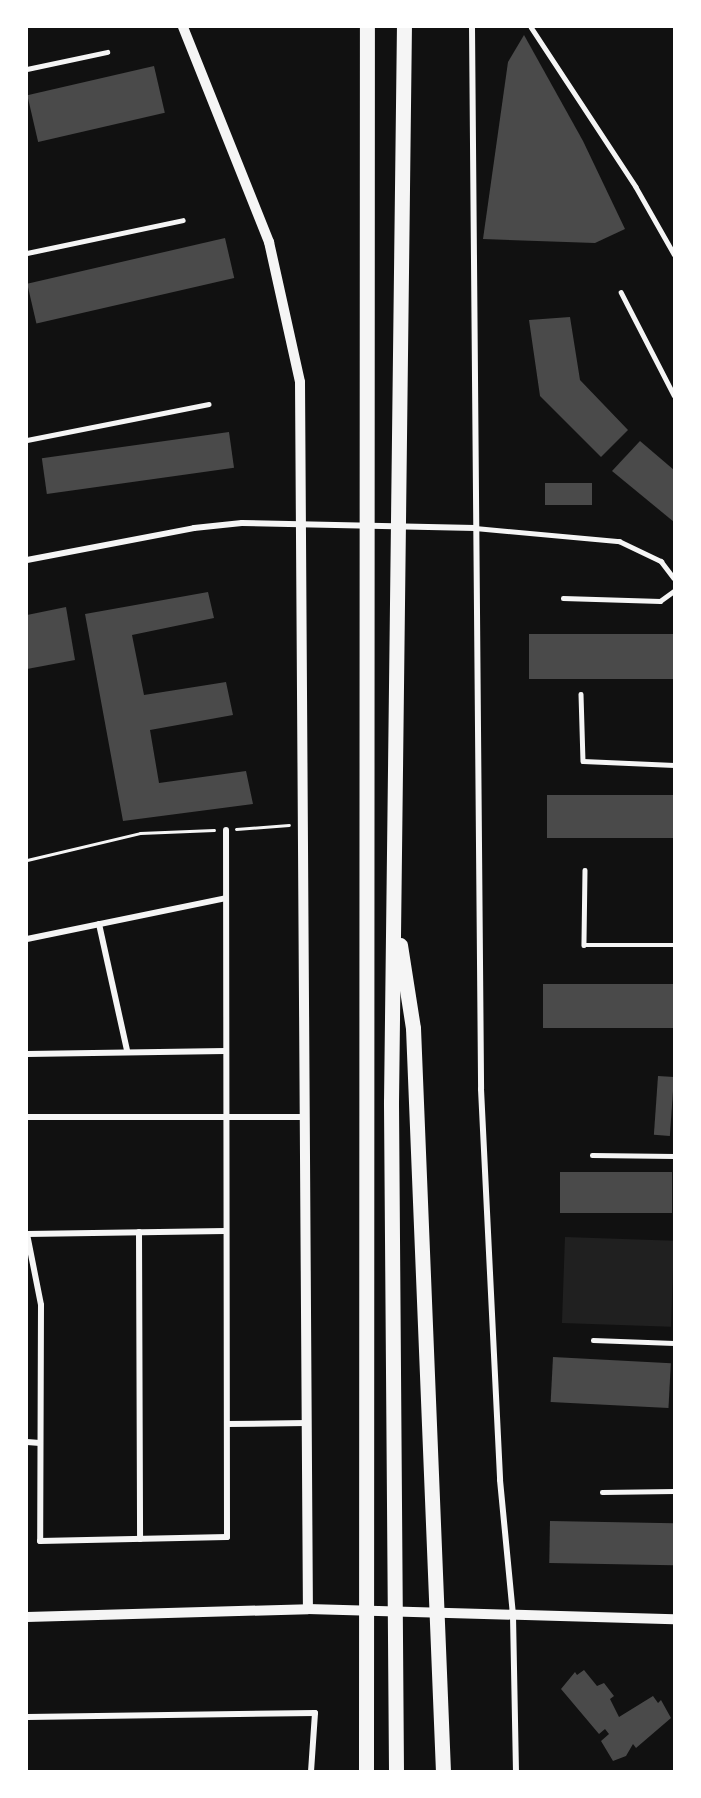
<!DOCTYPE html>
<html>
<head>
<meta charset="utf-8">
<style>
  body { margin:0 }
  #map { position:relative; width:701px; height:1798px; overflow:hidden; background:#111; font-family:Mulish,sans-serif }
  div>[style] { position:absolute }
  .green>* { inset:0; background:#202020; transform-origin:0 0 }
  .building>* { inset:0; background:#4a4a4a; transform-origin:0 0 }
  .path>* { height:3px; margin:-1.5px; padding:0 1.5px; transform-origin:1.5px; border-radius:1.5px; background:#f5f5f5 }
  .service>* { height:4.5px; margin:-2.25px; padding:0 2.25px; transform-origin:2.25px; border-radius:2.25px; background:#f5f5f5 }
  .minor>* { height:6px; margin:-3px; padding:0 3px; transform-origin:3px; border-radius:3px; background:#f5f5f5 }
  .tertiary>* { height:10px; margin:-5px; padding:0 5px; transform-origin:5px; border-radius:5px; background:#f5f5f5 }
  .trunk>* { height:15px; margin:-7.5px; padding:0 7.5px; transform-origin:7.5px; border-radius:7.5px; background:#f5f5f5 }
  span { translate:-50% -50%; white-space:nowrap; text-align:center; line-height:1.15; -webkit-text-stroke:5px #fff; paint-order:stroke }
  .frame { position:absolute; inset:0; border:28px solid #fff; pointer-events:none }
</style>
</head>
<body>
<div id="map">
  <div class="green">
    <div style="left:565px;top:1237px;width:109px;height:86px;rotate:2deg"></div>
  </div>
  <div class="building">
    <div style="clip-path:polygon(524px 35px,583px 141px,625px 229px,595px 243px,483px 239px,508px 62px)"></div>
    <div style="left:154px;top:66px;width:48px;height:130px;rotate:77deg"></div>
    <div style="left:225px;top:238px;width:41px;height:203px;rotate:77deg"></div>
    <div style="clip-path:polygon(570px 317px,580px 380px,628px 430px,601px 457px,540px 396px,529px 320px)"></div>
    <div style="left:229px;top:432px;width:36px;height:189px;rotate:82deg"></div>
    <div style="clip-path:polygon(640px 441px,674px 470px,674px 522px,612px 471px)"></div>
    <div style="left:545px;top:483px;width:47px;height:22px"></div>
    <div style="clip-path:polygon(208px 592px,214px 618px,132px 635px,144px 695px,226px 682px,233px 715px,150px 730px,159px 783px,246px 771px,253px 804px,123px 821px,85px 614px)"></div>
    <div style="clip-path:polygon(66px 607px,75px 660px,27px 669px,27px 615px)"></div>
    <div style="left:529px;top:634px;width:145px;height:45px"></div>
    <div style="left:547px;top:795px;width:127px;height:43px"></div>
    <div style="left:543px;top:984px;width:131px;height:44px"></div>
    <div style="left:658px;top:1076px;width:16px;height:59px;rotate:4deg"></div>
    <div style="left:560px;top:1172px;width:112px;height:41px"></div>
    <div style="left:553px;top:1357px;width:118px;height:45px;rotate:3deg"></div>
    <div style="left:550px;top:1521px;width:124px;height:42px;rotate:1deg"></div>
    <div style="clip-path:polygon(584px 1670px,597px 1686px,604px 1683px,614px 1696px,610px 1699px,619px 1717px,653px 1696px,658px 1703px,661px 1700px,671px 1718px,636px 1748px,633px 1744px,626px 1756px,613px 1761px,601px 1741px,609px 1734px,605px 1729px,599px 1734px,561px 1689px,575px 1672px,577px 1675px)"></div>
  </div>
  <div class="path">
    <div style="left:236px;top:829px;width:53px;rotate:-4.3deg"></div>
    <div style="left:27px;top:860px;width:116px;rotate:-13.4deg"></div>
    <div style="left:140px;top:833px;width:74px;rotate:-2.3deg"></div>
  </div>
  <div class="service">
    <div style="left:531px;top:27px;width:191px;rotate:56.7deg"></div>
    <div style="left:636px;top:187px;width:77px;rotate:60.4deg"></div>
    <div style="left:27px;top:69px;width:82px;rotate:-12deg"></div>
    <div style="left:27px;top:253px;width:159px;rotate:-11.9deg"></div>
    <div style="left:621px;top:292px;width:116px;rotate:62.8deg"></div>
    <div style="left:27px;top:440px;width:185px;rotate:-11.2deg"></div>
    <div style="left:475px;top:528px;width:145px;rotate:5.2deg"></div>
    <div style="left:619px;top:541px;width:47px;rotate:25.5deg"></div>
    <div style="left:661px;top:561px;width:21px;rotate:53deg"></div>
    <div style="left:563px;top:598px;width:97px;rotate:1.8deg"></div>
    <div style="left:660px;top:601px;width:17px;rotate:-36deg"></div>
    <div style="left:581px;top:694px;width:67px;rotate:88.3deg"></div>
    <div style="left:583px;top:761px;width:91px;rotate:2.5deg"></div>
    <div style="left:585px;top:870px;width:75px;rotate:90.8deg"></div>
    <div style="left:584px;top:945px;width:90px"></div>
    <div style="left:592px;top:1155px;width:82px;rotate:0.7deg"></div>
    <div style="left:593px;top:1340px;width:81px;rotate:2.1deg"></div>
    <div style="left:602px;top:1492px;width:72px;rotate:-0.8deg"></div>
  </div>
  <div class="minor">
    <div style="left:472px;top:27px;width:1062px;rotate:89.51deg"></div>
    <div style="left:481px;top:1089px;width:391px;rotate:87.2deg"></div>
    <div style="left:500px;top:1480px;width:137px;rotate:84.5deg"></div>
    <div style="left:513px;top:1616px;width:155px;rotate:88.9deg"></div>
    <div style="left:27px;top:560px;width:170px;rotate:-10.8deg"></div>
    <div style="left:194px;top:528px;width:48px;rotate:-5.9deg"></div>
    <div style="left:242px;top:523px;width:233px;rotate:1.2deg"></div>
    <div style="left:99px;top:924px;width:129px;rotate:77.5deg"></div>
    <div style="left:27px;top:939px;width:203px;rotate:-11.6deg"></div>
    <div style="left:27px;top:1054px;width:198px;rotate:-0.9deg"></div>
    <div style="left:27px;top:1117px;width:278px"></div>
    <div style="left:139px;top:1232px;width:307px;rotate:89.8deg"></div>
    <div style="left:27px;top:1234px;width:72px;rotate:78.8deg"></div>
    <div style="left:41px;top:1305px;width:236px;rotate:90.2deg"></div>
    <div style="left:40px;top:1541px;width:187px;rotate:-1.2deg"></div>
    <div style="left:227px;top:1537px;width:707px;rotate:-90.08deg"></div>
    <div style="left:27px;top:1234px;width:198px;rotate:-0.9deg"></div>
    <div style="left:227px;top:1424px;width:80px;rotate:-0.7deg"></div>
    <div style="left:27px;top:1442px;width:13px;rotate:4deg"></div>
    <div style="left:27px;top:1717px;width:288px;rotate:-0.8deg"></div>
    <div style="left:315px;top:1713px;width:58px;rotate:93.9deg"></div>
  </div>
  <div class="tertiary">
    <div style="left:183px;top:27px;width:232px;rotate:68.2deg"></div>
    <div style="left:269px;top:242px;width:143px;rotate:77.5deg"></div>
    <div style="left:300px;top:382px;width:1227px;rotate:89.63deg"></div>
    <div style="left:27px;top:1617px;width:281px;rotate:-1.6deg"></div>
    <div style="left:308px;top:1609px;width:366px;rotate:1.6deg"></div>
  </div>
  <div class="trunk">
    <div style="left:400px;top:945px;width:84px;rotate:81.1deg"></div>
    <div style="left:413px;top:1028px;width:744px;rotate:87.69deg"></div>
    <div style="left:366px;top:1771px;width:1744px;rotate:-89.97deg"></div>
    <div style="left:396px;top:1771px;width:669px;rotate:-90.43deg"></div>
    <div style="left:391px;top:1102px;width:1075px;rotate:-89.31deg"></div>
  </div>
  <div class="frame"></div>
</div>
</body>
</html>
